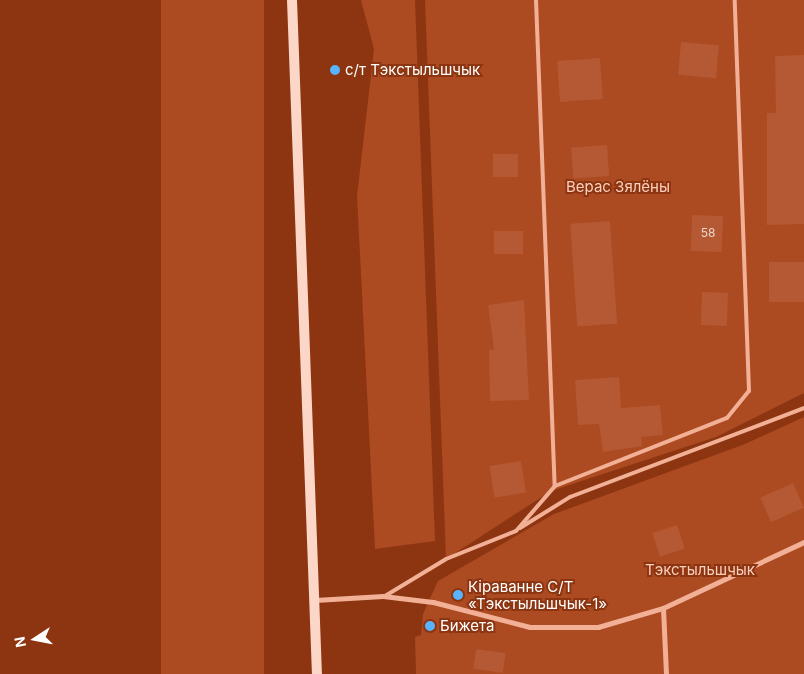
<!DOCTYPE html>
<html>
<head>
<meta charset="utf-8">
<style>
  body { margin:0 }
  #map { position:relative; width:804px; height:674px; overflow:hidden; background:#8c3510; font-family:Inter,sans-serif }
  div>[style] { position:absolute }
  .green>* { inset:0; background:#ac4a21; transform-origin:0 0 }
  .building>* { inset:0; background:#b45934; transform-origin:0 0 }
  .service>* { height:4px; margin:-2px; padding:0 2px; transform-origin:2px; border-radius:2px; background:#f2b197 }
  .minor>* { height:5px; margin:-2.5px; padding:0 2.5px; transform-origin:2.5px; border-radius:2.5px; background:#f2b197 }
  .secondary>* { height:10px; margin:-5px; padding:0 5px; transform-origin:5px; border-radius:5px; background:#fcd6c6 }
  .dots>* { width:14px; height:14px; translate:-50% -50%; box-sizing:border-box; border:2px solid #8c3510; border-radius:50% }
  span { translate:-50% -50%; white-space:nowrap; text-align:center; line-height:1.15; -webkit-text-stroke:4px #8c3510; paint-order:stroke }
  .number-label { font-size:12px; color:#ecd6cc }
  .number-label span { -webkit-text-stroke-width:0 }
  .poi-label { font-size:15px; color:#fff }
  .left { translate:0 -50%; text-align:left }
  .park-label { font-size:15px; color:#fdd0be }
  .north { position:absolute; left:10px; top:614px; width:50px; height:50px; -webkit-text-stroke:4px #8c3510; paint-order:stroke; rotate:259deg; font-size:14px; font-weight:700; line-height:20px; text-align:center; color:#fff }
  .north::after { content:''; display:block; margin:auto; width:18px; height:22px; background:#fff; clip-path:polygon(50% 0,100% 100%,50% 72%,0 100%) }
</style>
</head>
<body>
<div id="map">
  <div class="green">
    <div style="left:161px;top:0;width:103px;height:674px"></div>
    <div style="clip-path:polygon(361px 0,415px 0,435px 541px,375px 549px,357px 196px,374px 49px)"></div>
    <div style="clip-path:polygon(425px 0,804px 0,804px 393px,716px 437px,551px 491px,446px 559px)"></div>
    <div style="clip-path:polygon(804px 417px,804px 674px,416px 674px,415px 637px,421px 635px,423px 614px,438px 581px,554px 514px,745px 444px)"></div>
  </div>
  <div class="building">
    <div style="left:681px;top:42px;width:38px;height:33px;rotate:5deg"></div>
    <div style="clip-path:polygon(804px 55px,804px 224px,767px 225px,767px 113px,776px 113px,775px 56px)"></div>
    <div style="left:600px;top:58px;width:41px;height:43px;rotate:86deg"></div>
    <div style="left:607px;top:145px;width:31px;height:36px;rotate:86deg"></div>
    <div style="left:493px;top:154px;width:25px;height:23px"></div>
    <div style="left:692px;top:215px;width:31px;height:36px;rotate:2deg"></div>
    <div style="left:610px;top:221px;width:103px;height:40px;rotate:86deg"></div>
    <div style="left:494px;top:231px;width:29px;height:23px"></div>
    <div style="left:804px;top:262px;width:40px;height:35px;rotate:90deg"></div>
    <div style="left:702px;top:292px;width:26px;height:33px;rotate:2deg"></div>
    <div style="clip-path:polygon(524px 300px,529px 400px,490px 401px,489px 350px,494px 350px,488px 305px)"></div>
    <div style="clip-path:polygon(619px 377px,621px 408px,660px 405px,663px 435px,641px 437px,642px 446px,603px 452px,599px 424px,578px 425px,575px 380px)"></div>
    <div style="left:521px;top:461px;width:32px;height:32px;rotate:81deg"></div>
    <div style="left:793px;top:483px;width:27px;height:36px;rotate:66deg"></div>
    <div style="left:677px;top:525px;width:25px;height:26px;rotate:72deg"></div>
    <div style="left:476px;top:649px;width:30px;height:20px;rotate:8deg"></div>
  </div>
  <div class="service">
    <div style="left:536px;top:0;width:486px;rotate:87.8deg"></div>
    <div style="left:520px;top:528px;width:59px;rotate:-31.8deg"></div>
    <div style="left:570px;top:497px;width:250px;rotate:-20.8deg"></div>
    <div style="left:385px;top:596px;width:71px;rotate:-31.2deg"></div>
    <div style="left:446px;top:559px;width:75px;rotate:-21.8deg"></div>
    <div style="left:516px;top:531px;width:60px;rotate:-49.1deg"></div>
    <div style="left:555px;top:486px;width:185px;rotate:-21.6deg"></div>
    <div style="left:727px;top:418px;width:35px;rotate:-51deg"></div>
    <div style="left:749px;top:391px;width:391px;rotate:-92.1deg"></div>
  </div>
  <div class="minor">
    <div style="left:315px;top:600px;width:68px;rotate:-3.4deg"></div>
    <div style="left:383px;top:596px;width:50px;rotate:6.8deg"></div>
    <div style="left:433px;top:602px;width:100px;rotate:14.5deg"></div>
    <div style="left:530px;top:627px;width:68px"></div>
    <div style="left:598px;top:627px;width:68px;rotate:-16.3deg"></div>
    <div style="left:663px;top:608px;width:156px;rotate:-25.1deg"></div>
    <div style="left:663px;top:608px;width:66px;rotate:87.4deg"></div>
  </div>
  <div class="secondary">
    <div style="left:292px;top:0;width:674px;rotate:87.88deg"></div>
  </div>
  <div class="dots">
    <div style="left:335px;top:70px;background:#58b4ff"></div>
    <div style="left:458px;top:595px;background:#58b4ff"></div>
    <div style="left:430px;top:626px;background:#58b4ff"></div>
  </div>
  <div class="number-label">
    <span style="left:708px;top:233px">58</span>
  </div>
  <div class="poi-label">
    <span class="left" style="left:345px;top:70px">с/т Тэкстыльшчык</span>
    <span class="left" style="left:468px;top:595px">Кіраванне С/Т<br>«Тэкстыльшчык-1»</span>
    <span class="left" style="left:440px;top:626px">Бижета</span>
  </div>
  <div class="park-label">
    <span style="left:618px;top:187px">Верас Зялёны</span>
    <span style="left:700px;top:570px">Тэкстыльшчык</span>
  </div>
  <div class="north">N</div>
</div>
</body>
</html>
